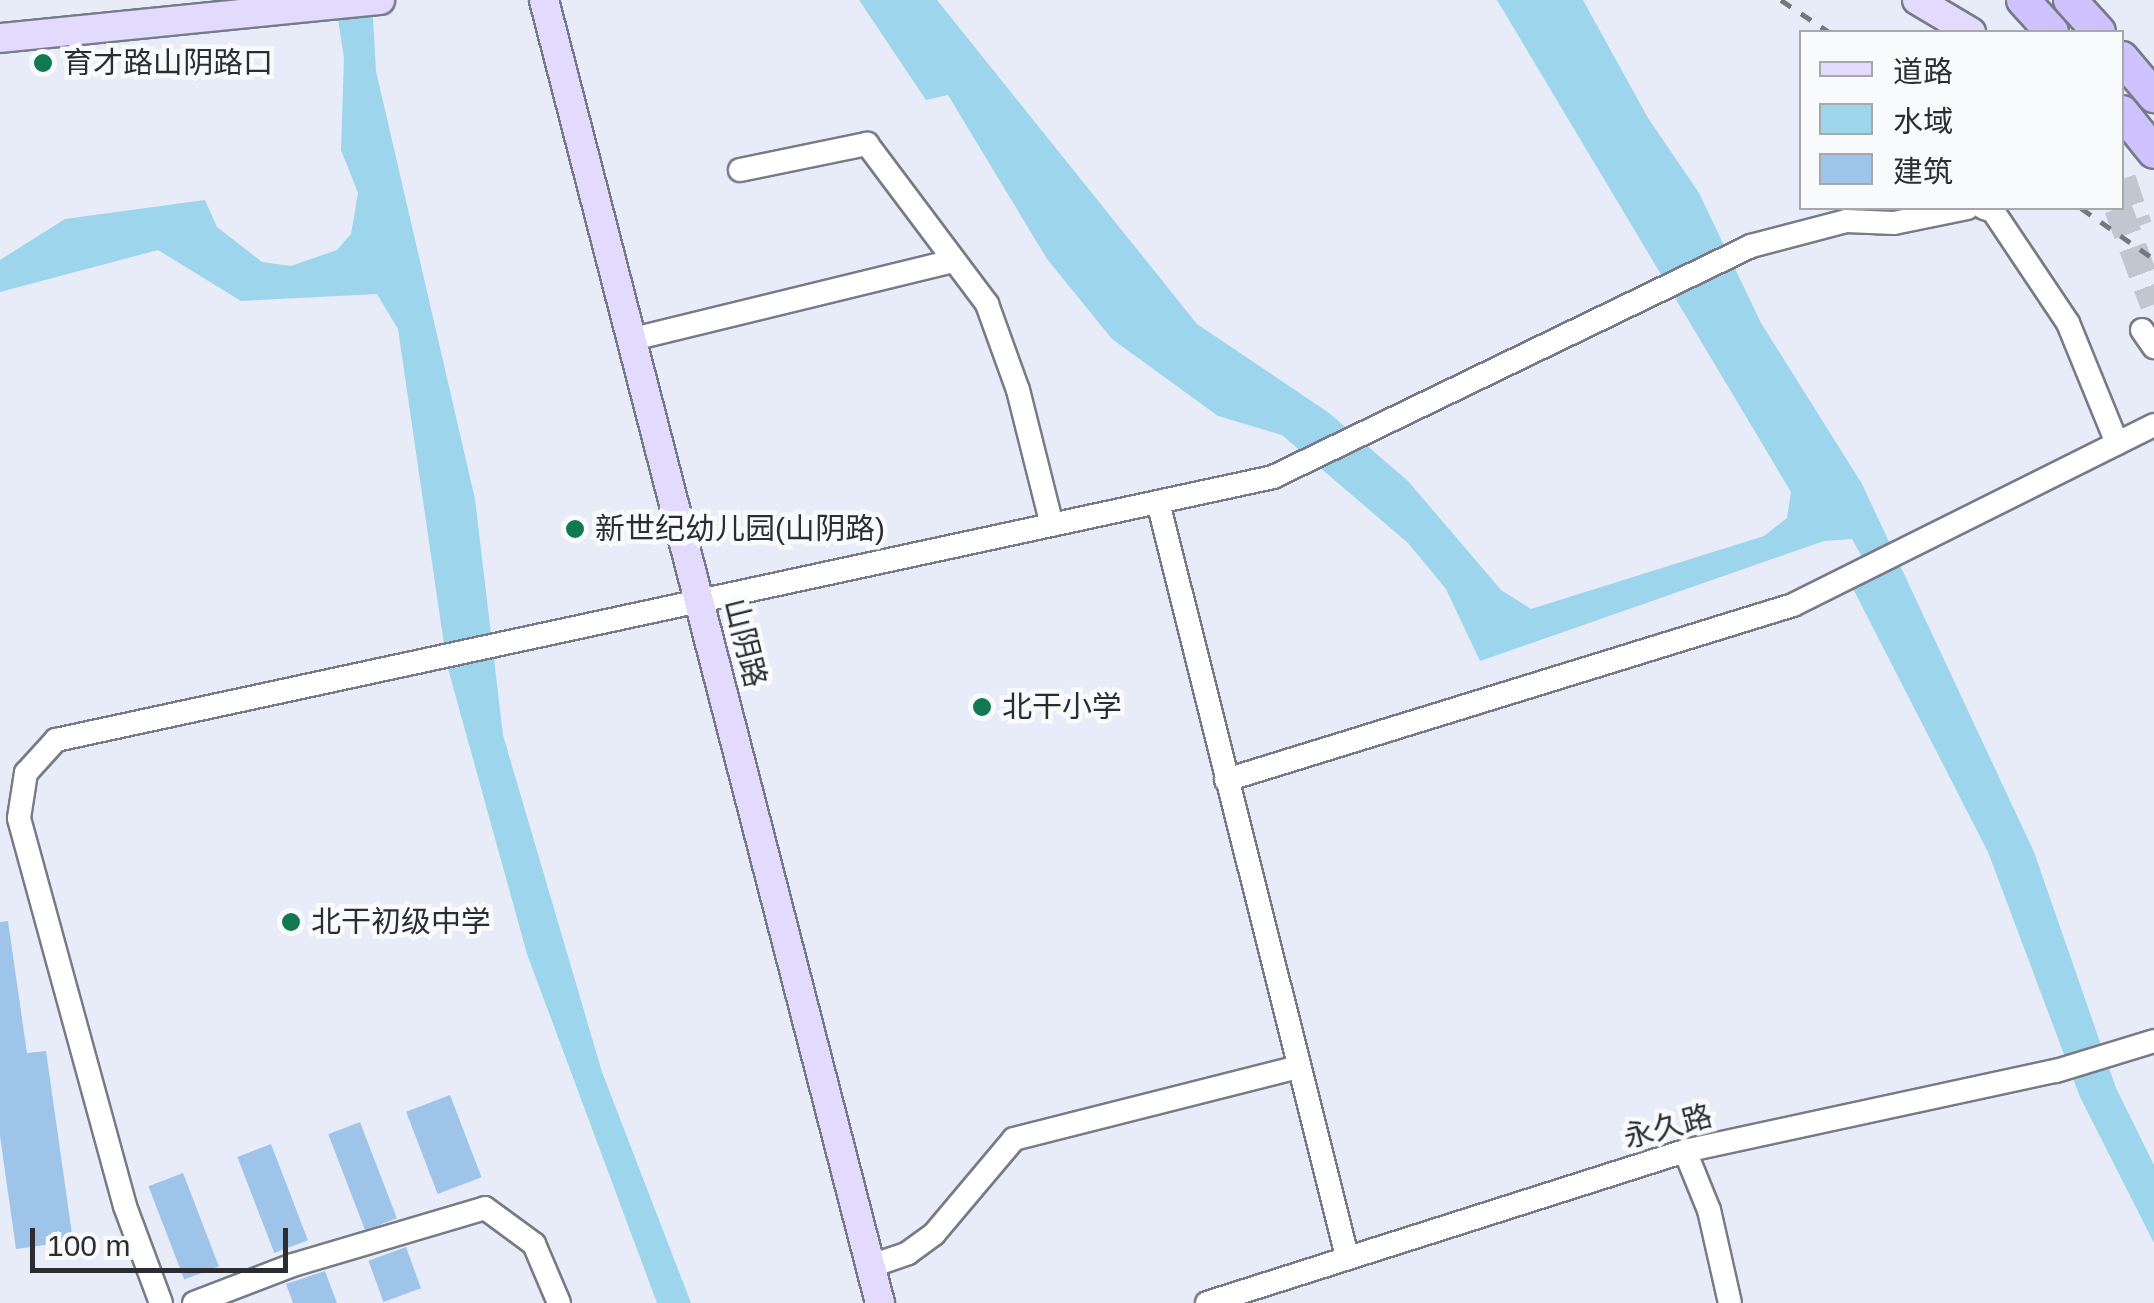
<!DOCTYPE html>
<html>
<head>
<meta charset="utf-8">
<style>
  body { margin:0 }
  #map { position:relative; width:2154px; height:1303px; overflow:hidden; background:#e8ecf9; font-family:Helvetica,"Noto Sans SC",sans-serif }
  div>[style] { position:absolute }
  .water>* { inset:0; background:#9dd5ed }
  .building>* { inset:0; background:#9fc4e9; transform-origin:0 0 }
  .major-tunnel>* { height:28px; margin-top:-14px; transform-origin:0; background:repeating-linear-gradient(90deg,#c2c6d1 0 28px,transparent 0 42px) }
  .roads { filter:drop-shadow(2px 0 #777b87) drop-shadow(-2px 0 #777b87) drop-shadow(0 2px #777b87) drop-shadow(0 -2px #777b87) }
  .minor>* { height:22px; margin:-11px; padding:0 11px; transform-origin:11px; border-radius:11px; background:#fff }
  .major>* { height:28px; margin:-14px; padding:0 14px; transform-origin:14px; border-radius:14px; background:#e2dbfe }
  .highway>* { height:32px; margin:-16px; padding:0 16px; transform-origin:16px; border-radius:16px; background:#cec3fe }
  .rail>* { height:5px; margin-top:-2.5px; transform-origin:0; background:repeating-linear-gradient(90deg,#75777f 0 12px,transparent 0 24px) }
  .dots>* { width:28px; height:28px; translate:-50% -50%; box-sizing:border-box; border:5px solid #f9fafc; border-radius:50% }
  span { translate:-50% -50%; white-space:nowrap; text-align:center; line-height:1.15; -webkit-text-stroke:9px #f9fafc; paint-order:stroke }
  .poi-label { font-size:30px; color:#2c2d32 }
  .left { translate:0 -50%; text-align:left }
  .street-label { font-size:30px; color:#2c2d32 }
  .legend { position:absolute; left:1799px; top:30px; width:325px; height:180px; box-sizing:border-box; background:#f9fafc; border:2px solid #a7a8ab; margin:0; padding:12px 18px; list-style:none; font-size:30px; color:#2c2d32 }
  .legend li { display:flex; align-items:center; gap:20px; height:50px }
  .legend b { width:50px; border:2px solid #a7a8ab }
  .scale { position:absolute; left:30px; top:1228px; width:258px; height:45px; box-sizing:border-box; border:5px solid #2c2d32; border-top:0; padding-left:12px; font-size:30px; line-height:35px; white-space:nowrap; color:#2c2d32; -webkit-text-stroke:8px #f9fafc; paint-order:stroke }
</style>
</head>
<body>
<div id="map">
  <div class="water">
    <div style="clip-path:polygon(335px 0,372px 0,376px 71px,475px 499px,503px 735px,602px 1072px,691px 1303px,657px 1303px,527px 954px,447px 665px,398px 329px,377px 294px,241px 301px,158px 250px,0 292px,0 260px,65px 219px,205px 200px,217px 227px,262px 262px,291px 266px,337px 250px,351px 234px,358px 193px,341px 150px,344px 58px)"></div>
    <div style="clip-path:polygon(859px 0,937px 0,1197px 324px,1329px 413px,1408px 481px,1501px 590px,1531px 609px,1764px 536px,1787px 518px,1791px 492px,1497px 0,1583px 0,1648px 118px,1699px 193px,1761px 323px,1862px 484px,2034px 852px,2116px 1088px,2154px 1165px,2154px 1243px,2080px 1097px,1988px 852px,1848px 579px,1863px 559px,1852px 539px,1824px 541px,1480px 661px,1446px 589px,1408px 543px,1282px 435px,1218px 416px,1112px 339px,1047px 259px,948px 95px,926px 100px)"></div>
  </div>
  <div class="building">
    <div style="clip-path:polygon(8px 921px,27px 1053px,46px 1051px,73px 1241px,16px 1249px,0 1136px,0 922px)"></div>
    <div style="left:450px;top:1095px;width:88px;height:47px;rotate:69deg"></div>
    <div style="left:360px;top:1122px;width:103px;height:34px;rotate:69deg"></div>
    <div style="left:271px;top:1144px;width:103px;height:36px;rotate:69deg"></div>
    <div style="left:183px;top:1173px;width:100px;height:37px;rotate:69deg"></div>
    <div style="left:406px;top:1247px;width:44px;height:40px;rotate:70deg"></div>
    <div style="clip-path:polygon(325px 1271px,337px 1303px,293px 1303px,286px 1284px)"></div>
  </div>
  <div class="major-tunnel">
    <div style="left:2122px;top:179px;width:50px;rotate:71.2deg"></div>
    <div style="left:2118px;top:208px;width:103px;rotate:69.6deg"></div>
  </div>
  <div class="roads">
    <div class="minor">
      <div style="left:740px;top:170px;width:130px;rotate:-11.6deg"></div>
      <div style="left:867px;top:144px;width:200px;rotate:53.1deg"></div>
      <div style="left:987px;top:304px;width:91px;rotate:70.2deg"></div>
      <div style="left:1018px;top:390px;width:139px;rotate:75.9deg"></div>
      <div style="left:1984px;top:208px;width:9px;rotate:18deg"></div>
      <div style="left:1993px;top:211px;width:135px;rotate:56.2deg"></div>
      <div style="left:2068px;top:323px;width:130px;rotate:67.8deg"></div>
      <div style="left:2142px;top:330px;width:21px;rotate:55deg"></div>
      <div style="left:629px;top:340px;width:333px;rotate:-13.7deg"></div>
      <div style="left:1158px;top:502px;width:777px;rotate:75.93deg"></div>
      <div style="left:1226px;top:780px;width:593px;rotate:-17.15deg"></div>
      <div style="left:1793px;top:605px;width:403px;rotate:-26.5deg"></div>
      <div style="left:1685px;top:1151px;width:64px;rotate:67.9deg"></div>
      <div style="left:1709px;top:1210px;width:95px;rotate:77.3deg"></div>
      <div style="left:871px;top:1266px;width:39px;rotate:-19deg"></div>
      <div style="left:908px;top:1253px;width:32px;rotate:-36deg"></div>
      <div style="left:934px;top:1234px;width:124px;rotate:-49.9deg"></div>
      <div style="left:1014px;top:1139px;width:294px;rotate:-14.2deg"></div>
      <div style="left:161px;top:1303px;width:103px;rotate:-110.4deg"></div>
      <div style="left:125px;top:1206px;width:402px;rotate:-105.3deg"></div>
      <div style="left:19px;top:818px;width:46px;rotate:-81.2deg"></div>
      <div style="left:26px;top:773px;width:45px;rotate:-47.7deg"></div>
      <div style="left:56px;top:740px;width:1245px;rotate:-12.19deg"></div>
      <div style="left:1273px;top:477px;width:531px;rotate:-25.79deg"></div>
      <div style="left:1751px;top:246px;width:98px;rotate:-14.7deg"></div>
      <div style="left:1846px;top:221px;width:48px;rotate:2.4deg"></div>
      <div style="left:1894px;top:223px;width:75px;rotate:-11.6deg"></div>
      <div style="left:194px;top:1303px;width:106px;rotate:-21deg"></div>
      <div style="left:293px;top:1265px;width:200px;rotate:-16.5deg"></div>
      <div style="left:485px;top:1208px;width:61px;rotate:36.3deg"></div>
      <div style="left:534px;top:1244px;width:64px;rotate:67deg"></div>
      <div style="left:1207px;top:1303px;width:502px;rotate:-17.64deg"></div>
      <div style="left:1685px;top:1151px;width:380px;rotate:-12.2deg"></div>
      <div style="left:2056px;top:1071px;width:102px;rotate:-17deg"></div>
    </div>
    <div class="major">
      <div style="left:544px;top:0;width:1346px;rotate:75.54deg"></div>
      <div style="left:1917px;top:0;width:63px;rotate:30.7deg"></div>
      <div style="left:0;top:38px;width:382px;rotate:-5.7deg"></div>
    </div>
    <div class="highway">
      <div style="left:2023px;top:0;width:43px;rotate:47.8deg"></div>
      <div style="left:2070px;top:0;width:43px;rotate:47.8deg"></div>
      <div style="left:2122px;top:58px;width:50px;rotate:49.9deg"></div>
      <div style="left:2122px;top:112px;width:51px;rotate:51.3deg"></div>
    </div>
  </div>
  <div class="rail">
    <div style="left:1781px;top:0;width:58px;rotate:33.7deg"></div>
    <div style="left:2081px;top:208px;width:89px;rotate:34.9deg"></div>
  </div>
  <div class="dots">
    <div style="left:43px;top:63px;background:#127851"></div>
    <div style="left:575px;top:529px;background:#127851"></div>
    <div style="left:982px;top:707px;background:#127851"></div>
    <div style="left:291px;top:922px;background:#127851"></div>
  </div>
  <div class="poi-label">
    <span class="left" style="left:63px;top:63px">育才路山阴路口</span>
    <span class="left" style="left:595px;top:529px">新世纪幼儿园(山阴路)</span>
    <span class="left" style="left:1002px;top:707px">北干小学</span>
    <span class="left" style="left:311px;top:922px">北干初级中学</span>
  </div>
  <div class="street-label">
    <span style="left:745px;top:643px;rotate:76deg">山阴路</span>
    <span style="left:1668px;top:1127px;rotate:-15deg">永久路</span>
  </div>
  <ul class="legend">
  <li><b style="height:12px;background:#e2dbfe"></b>道路</li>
  <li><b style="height:28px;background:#9dd5ed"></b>水域</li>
  <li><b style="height:28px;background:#9fc4e9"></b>建筑</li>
  </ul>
  <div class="scale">100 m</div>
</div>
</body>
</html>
